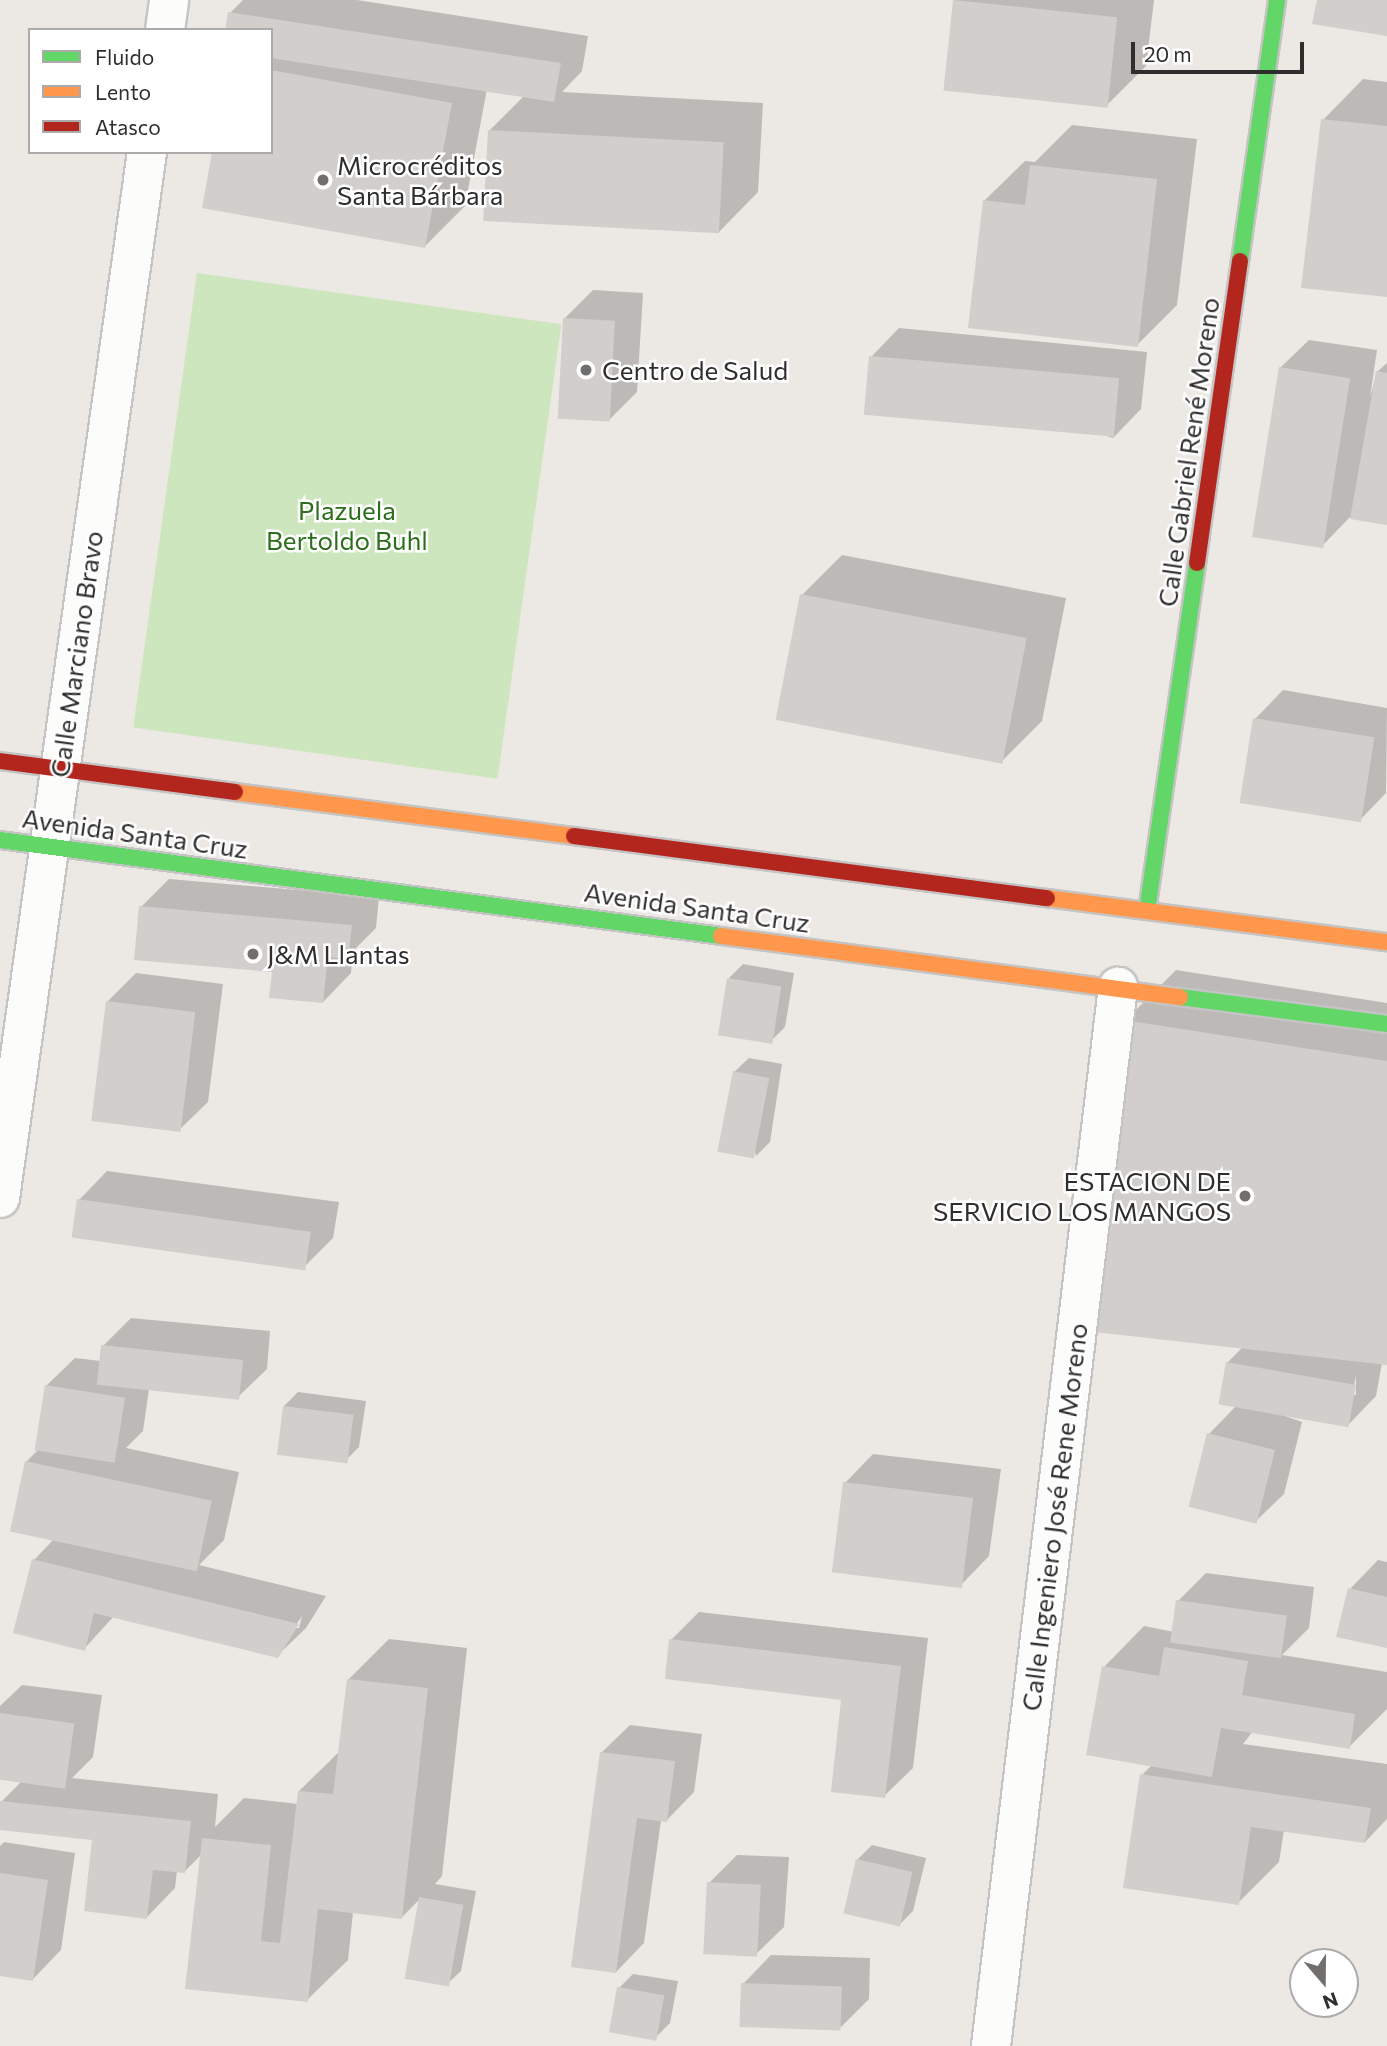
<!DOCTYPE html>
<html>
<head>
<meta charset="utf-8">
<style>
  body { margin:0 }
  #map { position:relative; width:1387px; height:2046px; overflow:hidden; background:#ece8e4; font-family:Commissioner,sans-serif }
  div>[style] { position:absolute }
  .green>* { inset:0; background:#cee6be; transform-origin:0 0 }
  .shadow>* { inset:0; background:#0003 }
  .building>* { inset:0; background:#d1cecb; transform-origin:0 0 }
  .roads { filter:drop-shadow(2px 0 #c5c4c5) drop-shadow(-2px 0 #c5c4c5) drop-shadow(0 2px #c5c4c5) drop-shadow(0 -2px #c5c4c5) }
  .street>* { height:38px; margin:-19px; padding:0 19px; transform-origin:19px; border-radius:19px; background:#fcfcfb }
  .fast>* { height:16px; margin:-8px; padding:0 8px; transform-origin:8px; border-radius:8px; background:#63d668 }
  .slow>* { height:16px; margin:-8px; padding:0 8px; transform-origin:8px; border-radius:8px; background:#ff974d }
  .jam>* { height:16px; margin:-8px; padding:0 8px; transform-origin:8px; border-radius:8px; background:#b3261e }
  .dots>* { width:19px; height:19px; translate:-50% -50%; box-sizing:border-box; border:4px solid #fff; border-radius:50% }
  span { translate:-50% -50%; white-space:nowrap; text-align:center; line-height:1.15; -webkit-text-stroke:5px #fff; paint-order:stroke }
  .poi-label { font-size:26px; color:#2e2e2e }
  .left { translate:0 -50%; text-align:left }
  .right { translate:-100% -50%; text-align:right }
  .street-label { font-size:26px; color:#2e2e2e }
  .park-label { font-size:26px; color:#2c6e1b }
  .legend { position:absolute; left:28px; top:28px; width:245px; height:126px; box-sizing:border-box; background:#fff; border:2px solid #ababab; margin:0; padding:9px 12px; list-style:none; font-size:21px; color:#2e2e2e }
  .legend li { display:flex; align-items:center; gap:14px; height:35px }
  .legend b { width:35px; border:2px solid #ababab }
  .north { position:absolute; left:1289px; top:1948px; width:70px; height:70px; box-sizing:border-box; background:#fff; border:2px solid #ababab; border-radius:50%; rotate:160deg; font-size:19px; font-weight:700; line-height:28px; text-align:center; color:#2e2e2e }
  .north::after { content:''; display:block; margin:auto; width:24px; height:32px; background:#706f6e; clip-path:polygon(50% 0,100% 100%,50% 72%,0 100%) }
  .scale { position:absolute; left:1131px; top:42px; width:173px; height:32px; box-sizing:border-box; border:4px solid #2e2e2e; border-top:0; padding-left:9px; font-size:21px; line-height:24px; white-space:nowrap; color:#2e2e2e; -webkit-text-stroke:5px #fff; paint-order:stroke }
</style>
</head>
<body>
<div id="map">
  <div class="green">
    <div style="left:197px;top:273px;width:368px;height:459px;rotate:8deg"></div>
  </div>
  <div class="shadow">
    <div style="clip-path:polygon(243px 0,357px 0,588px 36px,582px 71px,562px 92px,763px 103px,758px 192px,718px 233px,490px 130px,525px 95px,487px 89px,465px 206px,425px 246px,271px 152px,271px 30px,230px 13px)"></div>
    <div style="clip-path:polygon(955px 0,1154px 0,1146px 66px,1105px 107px,944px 88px)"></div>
    <div style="clip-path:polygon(1363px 79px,1387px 82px,1387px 296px,1323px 120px)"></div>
    <div style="clip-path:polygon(1072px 125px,1197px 139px,1177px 305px,1137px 345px,984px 201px,1025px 161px,1035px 162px)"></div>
    <div style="clip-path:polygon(593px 290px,643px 293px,637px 392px,609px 420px,565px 318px)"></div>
    <div style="clip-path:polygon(899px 328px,1147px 352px,1141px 409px,1113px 438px,871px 357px)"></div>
    <div style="clip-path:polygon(1309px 340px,1377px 350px,1370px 397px,1377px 372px,1387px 363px,1387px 523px,1350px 517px,1323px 545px,1280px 368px)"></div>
    <div style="clip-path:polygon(842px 555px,1066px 598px,1042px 721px,1001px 762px,802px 595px)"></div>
    <div style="clip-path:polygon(1283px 690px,1387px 708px,1386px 793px,1358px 822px,1255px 719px)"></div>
    <div style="clip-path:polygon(169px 879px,379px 897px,376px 928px,353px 951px,351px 973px,323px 1002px,273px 971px,141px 907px)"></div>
    <div style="clip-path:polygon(743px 964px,794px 973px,785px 1027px,771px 1041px,729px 978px)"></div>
    <div style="clip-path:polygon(evenodd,1176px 970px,1387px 1003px,1387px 1363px,1382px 1363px,1376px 1396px,1348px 1425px,1271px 1411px,1302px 1422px,1284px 1494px,1255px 1522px,1209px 1434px,1237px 1405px,1227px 1363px,1243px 1347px,1125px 1021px,1176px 970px,1356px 1376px,1356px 1395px,1352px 1395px,1356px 1376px)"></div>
    <div style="clip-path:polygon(136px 973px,223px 984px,208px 1102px,179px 1130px,107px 1002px)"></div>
    <div style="clip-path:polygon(749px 1058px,782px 1064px,770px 1142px,756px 1156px,734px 1072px)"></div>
    <div style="clip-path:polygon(107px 1171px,339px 1202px,333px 1238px,305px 1266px,79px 1200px)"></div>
    <div style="clip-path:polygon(evenodd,131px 1318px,270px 1331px,267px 1369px,238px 1397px,149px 1389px,143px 1431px,126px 1448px,239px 1472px,224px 1540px,199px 1565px,326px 1596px,306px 1628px,277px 1656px,114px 1616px,84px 1649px,34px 1560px,54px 1539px,27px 1461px,39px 1449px,46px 1386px,75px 1358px,101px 1361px,103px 1346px,131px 1318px,302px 1616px,299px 1628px,294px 1628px,302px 1616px)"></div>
    <div style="clip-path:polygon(298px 1392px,366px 1401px,359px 1447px,345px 1461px,284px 1406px)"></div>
    <div style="clip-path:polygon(873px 1454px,1001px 1469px,989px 1556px,961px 1585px,845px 1483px)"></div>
    <div style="clip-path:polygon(1378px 1560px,1387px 1562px,1387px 1646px,1350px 1589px)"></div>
    <div style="clip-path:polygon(1206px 1573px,1314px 1587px,1309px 1628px,1282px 1655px,1387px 1672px,1387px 1709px,1349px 1747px,1253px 1731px,1243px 1744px,1387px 1764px,1387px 1819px,1365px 1842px,1284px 1830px,1279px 1862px,1238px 1903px,1142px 1775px,1152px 1765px,1104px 1667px,1144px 1626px,1174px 1632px,1178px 1601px)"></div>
    <div style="clip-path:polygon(699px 1612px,928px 1638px,913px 1768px,884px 1796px,843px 1698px,671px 1640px)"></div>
    <div style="clip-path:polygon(389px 1639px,467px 1648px,442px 1876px,435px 1884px,476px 1891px,461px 1971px,446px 1985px,421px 1898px,402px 1917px,353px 1912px,348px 1960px,307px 2000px,187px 1987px,202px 1854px,184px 1872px,177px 1871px,175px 1888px,147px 1917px,94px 1838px,0 1829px,1px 1802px,23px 1780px,0 1777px,0 1706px,22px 1685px,102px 1695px,93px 1757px,72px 1778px,218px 1794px,215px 1827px,244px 1798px,298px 1804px,299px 1791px,340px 1751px,348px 1680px)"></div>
    <div style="clip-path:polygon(630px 1725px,702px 1734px,694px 1792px,666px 1821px,661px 1820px,644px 1943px,616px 1972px,601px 1753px)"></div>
    <div style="clip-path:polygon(4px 1842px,75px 1853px,61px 1950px,33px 1979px,0 1974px,0 1846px)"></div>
    <div style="clip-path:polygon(872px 1845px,926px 1858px,913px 1911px,899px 1925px,858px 1859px)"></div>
    <div style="clip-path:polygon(737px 1855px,789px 1857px,784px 1927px,755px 1955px,709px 1883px)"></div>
    <div style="clip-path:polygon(771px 1955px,870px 1958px,869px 1999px,841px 2027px,743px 1984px)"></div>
    <div style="clip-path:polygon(633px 1974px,678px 1981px,670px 2023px,655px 2038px,619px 1988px)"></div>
  </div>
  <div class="building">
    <div style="left:953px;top:0;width:165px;height:91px;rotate:6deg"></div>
    <div style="clip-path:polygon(1317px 0,1387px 0,1387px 36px,1312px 24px)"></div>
    <div style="clip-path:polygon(228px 12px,561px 63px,554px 102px,271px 58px,271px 30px,225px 30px)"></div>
    <div style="clip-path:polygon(271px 70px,452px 103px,425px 248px,202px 208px,212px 152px,271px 152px)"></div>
    <div style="clip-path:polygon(1321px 119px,1387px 126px,1387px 297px,1301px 288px)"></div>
    <div style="left:488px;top:130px;width:236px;height:91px;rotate:3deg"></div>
    <div style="clip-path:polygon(1030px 165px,1157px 179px,1138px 347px,968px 328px,983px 200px,1025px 205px)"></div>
    <div style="left:563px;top:318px;width:52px;height:101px;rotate:3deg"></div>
    <div style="left:869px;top:356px;width:251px;height:59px;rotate:5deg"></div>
    <div style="left:1279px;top:367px;width:72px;height:172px;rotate:9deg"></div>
    <div style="clip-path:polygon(1376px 371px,1387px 373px,1387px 525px,1350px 519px)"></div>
    <div style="left:800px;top:594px;width:231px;height:128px;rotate:11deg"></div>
    <div style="left:1253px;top:718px;width:123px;height:86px;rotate:9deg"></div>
    <div style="clip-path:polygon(139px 906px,352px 925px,348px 959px,328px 957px,323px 1003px,269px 998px,272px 972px,134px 960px)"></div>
    <div style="left:727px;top:978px;width:55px;height:58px;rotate:9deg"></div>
    <div style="left:106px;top:1001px;width:90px;height:121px;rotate:7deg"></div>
    <div style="clip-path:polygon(1124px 1020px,1387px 1061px,1387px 1365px,1086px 1331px)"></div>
    <div style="left:733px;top:1071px;width:37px;height:82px;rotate:11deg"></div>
    <div style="left:77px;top:1199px;width:236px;height:39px;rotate:8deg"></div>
    <div style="left:101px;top:1345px;width:143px;height:40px;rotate:6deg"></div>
    <div style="left:1226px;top:1362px;width:132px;height:43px;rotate:10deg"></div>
    <div style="left:45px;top:1385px;width:81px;height:66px;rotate:9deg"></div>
    <div style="left:283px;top:1406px;width:71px;height:49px;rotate:7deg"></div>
    <div style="left:1207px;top:1433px;width:70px;height:76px;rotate:14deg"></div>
    <div style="left:25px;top:1461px;width:191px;height:72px;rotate:12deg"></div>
    <div style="left:843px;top:1482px;width:131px;height:91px;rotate:7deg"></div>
    <div style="clip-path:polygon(32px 1559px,299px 1624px,278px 1658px,94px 1613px,85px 1651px,13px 1633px)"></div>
    <div style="clip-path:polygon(1348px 1588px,1387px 1597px,1387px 1648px,1336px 1637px)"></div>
    <div style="left:1176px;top:1600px;width:112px;height:43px;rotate:8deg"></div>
    <div style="clip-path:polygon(669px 1639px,901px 1666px,885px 1798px,831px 1792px,841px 1700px,665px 1679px)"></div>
    <div style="clip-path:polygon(1164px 1647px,1248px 1661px,1242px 1695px,1355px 1714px,1350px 1749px,1221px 1728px,1212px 1777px,1086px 1755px,1102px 1666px,1159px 1676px)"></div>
    <div style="clip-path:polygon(347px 1679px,428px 1688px,402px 1919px,318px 1909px,308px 2002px,185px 1989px,202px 1838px,271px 1845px,261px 1941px,280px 1943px,298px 1791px,333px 1794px)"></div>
    <div style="left:0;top:1713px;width:75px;height:66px;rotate:8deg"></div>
    <div style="clip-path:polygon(600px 1752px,675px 1761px,667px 1822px,637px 1818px,616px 1973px,571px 1967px)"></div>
    <div style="clip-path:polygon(1140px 1774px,1371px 1808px,1365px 1843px,1251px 1827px,1239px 1905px,1123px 1888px)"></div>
    <div style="clip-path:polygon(0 1801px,191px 1821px,185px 1873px,153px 1870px,147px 1919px,84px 1911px,92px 1840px,0 1830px)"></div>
    <div style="left:856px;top:1859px;width:58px;height:56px;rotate:13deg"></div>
    <div style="clip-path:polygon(0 1873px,48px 1880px,33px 1981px,0 1976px)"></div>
    <div style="left:707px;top:1882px;width:54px;height:72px;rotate:3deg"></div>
    <div style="left:419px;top:1897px;width:45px;height:83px;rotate:10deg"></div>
    <div style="left:741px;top:1983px;width:101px;height:44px;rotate:2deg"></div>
    <div style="left:617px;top:1987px;width:48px;height:46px;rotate:10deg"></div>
  </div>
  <div class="roads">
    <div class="street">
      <div style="left:165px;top:30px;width:30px;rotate:-82deg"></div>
      <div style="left:0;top:1198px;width:1056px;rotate:-82deg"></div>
      <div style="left:991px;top:2046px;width:1067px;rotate:-83.16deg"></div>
    </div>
    <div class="fast">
      <div style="left:1240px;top:261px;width:264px;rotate:-81.9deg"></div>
      <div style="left:0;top:840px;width:727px;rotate:7.58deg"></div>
      <div style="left:1147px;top:911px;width:352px;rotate:-81.8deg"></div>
      <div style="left:1180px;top:997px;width:209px;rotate:7.4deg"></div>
    </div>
    <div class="slow">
      <div style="left:235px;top:792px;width:342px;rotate:7.4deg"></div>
      <div style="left:1047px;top:898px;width:343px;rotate:7.4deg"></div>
      <div style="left:721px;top:936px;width:463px;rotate:7.6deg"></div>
    </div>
    <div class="jam">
      <div style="left:1197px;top:563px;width:305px;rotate:-81.9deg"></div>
      <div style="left:0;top:761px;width:237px;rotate:7.5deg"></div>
      <div style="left:574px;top:836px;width:477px;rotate:7.5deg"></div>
    </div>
  </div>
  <div class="dots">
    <div style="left:323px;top:180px;background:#706f6e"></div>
    <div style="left:586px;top:370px;background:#706f6e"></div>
    <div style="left:253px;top:954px;background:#706f6e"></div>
    <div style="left:1245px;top:1196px;background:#706f6e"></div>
  </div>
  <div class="poi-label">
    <span class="left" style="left:337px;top:180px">Microcréditos<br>Santa Bárbara</span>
    <span class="left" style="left:602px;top:370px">Centro de Salud</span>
    <span class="left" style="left:267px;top:954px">J&amp;M Llantas</span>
    <span class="right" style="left:1231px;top:1196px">ESTACION DE<br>SERVICIO LOS MANGOS</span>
  </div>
  <div class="street-label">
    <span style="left:1188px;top:452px;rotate:-82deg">Calle Gabriel René Moreno</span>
    <span style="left:76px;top:654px;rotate:-82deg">Calle Marciano Bravo</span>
    <span style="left:135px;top:833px;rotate:8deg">Avenida Santa Cruz</span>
    <span style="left:697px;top:907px;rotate:8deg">Avenida Santa Cruz</span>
    <span style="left:1054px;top:1517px;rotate:-83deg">Calle Ingeniero José Rene Moreno</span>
  </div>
  <div class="park-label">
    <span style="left:347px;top:525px">Plazuela<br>Bertoldo Buhl</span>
  </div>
  <ul class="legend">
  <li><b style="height:9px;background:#63d668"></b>Fluido</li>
  <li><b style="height:9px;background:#ff974d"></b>Lento</li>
  <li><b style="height:9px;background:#b3261e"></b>Atasco</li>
  </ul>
  <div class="north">N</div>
  <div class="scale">20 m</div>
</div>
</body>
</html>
